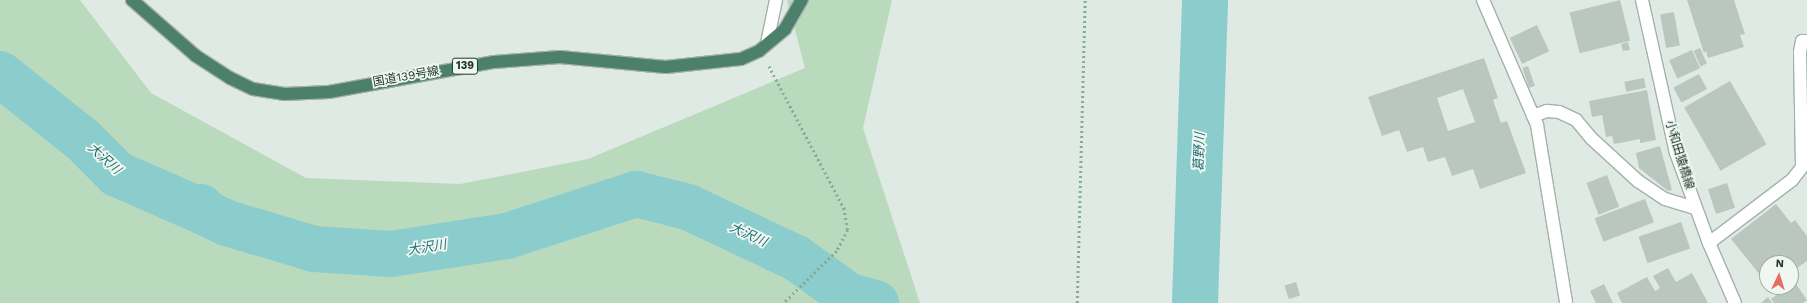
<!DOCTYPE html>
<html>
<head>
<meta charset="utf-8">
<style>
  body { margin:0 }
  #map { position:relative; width:1807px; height:303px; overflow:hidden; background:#e0eae4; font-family:"Work Sans","Noto Sans JP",sans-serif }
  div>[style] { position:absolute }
  .green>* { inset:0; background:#badabe }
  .river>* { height:46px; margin:-23px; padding:0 23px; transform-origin:23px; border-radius:23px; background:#8bcccc }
  .building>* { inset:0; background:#b9c7c0; transform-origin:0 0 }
  .path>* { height:2.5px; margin-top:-1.25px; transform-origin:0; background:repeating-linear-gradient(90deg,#83ab98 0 2px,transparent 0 5px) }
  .roads { filter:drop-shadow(1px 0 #a3b1aa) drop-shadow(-1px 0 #a3b1aa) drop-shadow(0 1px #a3b1aa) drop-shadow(0 -1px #a3b1aa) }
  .service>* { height:12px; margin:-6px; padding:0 6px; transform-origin:6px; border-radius:6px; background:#fff }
  .minor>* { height:12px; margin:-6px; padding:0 6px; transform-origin:6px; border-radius:6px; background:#fff }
  .secondary>* { height:12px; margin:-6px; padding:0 6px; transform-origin:6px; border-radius:6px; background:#fff }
  .trunk>* { height:12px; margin:-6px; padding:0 6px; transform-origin:6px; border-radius:6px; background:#4c806c }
  span { translate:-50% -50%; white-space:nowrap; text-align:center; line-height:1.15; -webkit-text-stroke:3.5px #f0f7f3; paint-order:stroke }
  .shield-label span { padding:1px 3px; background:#f0f7f3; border:1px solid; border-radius:3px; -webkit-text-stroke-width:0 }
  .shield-label { font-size:11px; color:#22392f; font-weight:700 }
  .street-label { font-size:12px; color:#22392f }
  .water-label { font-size:13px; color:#216f70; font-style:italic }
  .north { position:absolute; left:1759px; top:255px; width:40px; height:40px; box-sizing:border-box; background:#f0f7f3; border:1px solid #9eaba5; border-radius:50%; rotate:4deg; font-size:11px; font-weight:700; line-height:16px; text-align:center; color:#22392f }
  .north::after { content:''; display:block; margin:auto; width:14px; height:18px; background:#e86d60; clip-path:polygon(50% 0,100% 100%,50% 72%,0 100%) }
</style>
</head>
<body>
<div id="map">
  <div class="green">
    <div style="clip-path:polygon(0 0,80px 0,151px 93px,306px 178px,460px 184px,588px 159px,805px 68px,787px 0,892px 0,863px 128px,920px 303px,0 303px)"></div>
  </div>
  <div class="river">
    <div style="left:0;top:74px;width:106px;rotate:38.5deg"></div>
    <div style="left:83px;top:140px;width:48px;rotate:45deg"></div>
    <div style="left:117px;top:174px;width:87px;rotate:23.6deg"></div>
    <div style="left:197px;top:209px;width:4px;rotate:-27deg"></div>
    <div style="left:201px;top:207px;width:6px;rotate:59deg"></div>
    <div style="left:204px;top:212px;width:25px;rotate:26deg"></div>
    <div style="left:227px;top:223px;width:91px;rotate:16.6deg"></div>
    <div style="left:314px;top:249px;width:77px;rotate:3.7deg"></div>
    <div style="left:391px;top:254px;width:117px;rotate:-8.8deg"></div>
    <div style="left:507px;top:236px;width:136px;rotate:-18deg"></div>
    <div style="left:636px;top:194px;width:54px;rotate:14deg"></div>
    <div style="left:688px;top:207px;width:119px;rotate:25.3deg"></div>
    <div style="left:796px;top:258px;width:65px;rotate:35.6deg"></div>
    <div style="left:849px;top:296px;width:28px;rotate:15deg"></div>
    <div style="left:1195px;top:303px;width:303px;rotate:-88.1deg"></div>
  </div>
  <div class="building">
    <div style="left:1620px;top:0;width:42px;height:52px;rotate:76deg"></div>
    <div style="clip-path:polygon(1687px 0,1734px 0,1745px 34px,1740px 35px,1744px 47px,1708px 58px,1706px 51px,1704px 53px)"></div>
    <div style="left:1674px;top:12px;width:34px;height:14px;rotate:80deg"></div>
    <div style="left:1537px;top:25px;width:29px;height:30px;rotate:65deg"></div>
    <div style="clip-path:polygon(1628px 42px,1630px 50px,1623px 51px,1621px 44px)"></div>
    <div style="left:1700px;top:48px;width:17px;height:7px;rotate:66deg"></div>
    <div style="left:1692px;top:50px;width:20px;height:25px;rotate:66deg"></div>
    <div style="clip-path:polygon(evenodd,1484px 58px,1498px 98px,1493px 100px,1501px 123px,1507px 121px,1526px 173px,1480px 189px,1473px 169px,1452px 176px,1445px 157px,1428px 162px,1423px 147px,1407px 152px,1399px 130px,1382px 136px,1368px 97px,1484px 58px,1463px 89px,1475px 122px,1448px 131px,1437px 98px,1463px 89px)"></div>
    <div style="left:1528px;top:66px;width:21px;height:6px;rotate:71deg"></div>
    <div style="left:1699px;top:74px;width:17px;height:29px;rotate:62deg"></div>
    <div style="left:1644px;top:78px;width:10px;height:20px;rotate:79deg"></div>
    <div style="left:1730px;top:81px;width:73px;height:53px;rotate:60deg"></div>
    <div style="clip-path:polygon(1647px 90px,1656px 140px,1640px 143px,1640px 139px,1614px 144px,1612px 136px,1606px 137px,1602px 115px,1592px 117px,1589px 101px)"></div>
    <div style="clip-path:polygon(1660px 146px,1672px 190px,1668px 191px,1639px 168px,1636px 153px)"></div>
    <div style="left:1607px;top:175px;width:34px;height:22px;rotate:69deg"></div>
    <div style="left:1727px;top:183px;width:26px;height:20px;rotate:72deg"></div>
    <div style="left:1645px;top:199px;width:25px;height:54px;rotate:69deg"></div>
    <div style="clip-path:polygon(1776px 204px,1791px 223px,1795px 220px,1807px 236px,1807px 261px,1797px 268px,1795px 266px,1791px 269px,1791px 263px,1767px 263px,1767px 269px,1760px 275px,1731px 239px)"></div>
    <div style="left:1681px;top:222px;width:28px;height:45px;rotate:71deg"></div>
    <div style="clip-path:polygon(1668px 268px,1676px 282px,1692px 273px,1708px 303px,1622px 303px,1617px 293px,1647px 277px,1655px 291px,1660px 288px,1653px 276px)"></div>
    <div style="clip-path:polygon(1794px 281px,1807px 300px,1803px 303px,1774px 303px,1771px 299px,1787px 287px,1791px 287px)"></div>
    <div style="left:1296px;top:282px;width:14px;height:12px;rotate:73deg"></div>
    <div style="clip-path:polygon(1604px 284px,1613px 303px,1596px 303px,1590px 291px)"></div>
    <div style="clip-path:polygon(1768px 297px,1772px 303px,1761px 303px)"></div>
  </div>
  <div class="path">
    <div style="left:769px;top:66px;width:161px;rotate:62.2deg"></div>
    <div style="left:844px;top:208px;width:22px;rotate:80deg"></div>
    <div style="left:848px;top:230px;width:24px;rotate:118deg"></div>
    <div style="left:837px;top:251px;width:74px;rotate:135.5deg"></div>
    <div style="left:1077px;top:303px;width:303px;rotate:-88.5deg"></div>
  </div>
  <div class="roads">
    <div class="service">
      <div style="left:1533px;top:116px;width:15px;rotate:-20deg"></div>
      <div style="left:1547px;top:111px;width:12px;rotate:5deg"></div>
      <div style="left:1559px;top:112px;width:19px;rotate:25deg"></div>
      <div style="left:1576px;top:120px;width:23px;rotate:50deg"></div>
      <div style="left:1591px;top:138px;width:64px;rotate:42.5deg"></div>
      <div style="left:1638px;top:181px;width:32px;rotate:34deg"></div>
      <div style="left:1665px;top:199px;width:31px;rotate:17deg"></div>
      <div style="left:1709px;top:243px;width:104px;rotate:-37.2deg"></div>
      <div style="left:1792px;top:180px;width:16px;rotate:-52deg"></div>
      <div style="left:1802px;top:167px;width:115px;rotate:-91deg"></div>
      <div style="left:1800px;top:52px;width:11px;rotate:-80deg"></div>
      <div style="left:1802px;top:41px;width:5px"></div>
    </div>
    <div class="minor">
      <div style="left:1483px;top:0;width:136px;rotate:66.6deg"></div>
      <div style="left:1537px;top:125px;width:180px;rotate:80.7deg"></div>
      <div style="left:767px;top:43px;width:44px;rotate:-78.2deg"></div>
    </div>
    <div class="secondary">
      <div style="left:1642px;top:0;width:157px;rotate:77.5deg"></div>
      <div style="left:1676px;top:153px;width:96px;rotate:69.9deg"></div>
      <div style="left:1709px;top:243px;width:65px;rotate:66.6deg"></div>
    </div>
    <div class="trunk">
      <div style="left:132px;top:0;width:85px;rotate:41.2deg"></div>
      <div style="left:196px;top:56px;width:40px;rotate:32.9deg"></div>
      <div style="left:230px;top:78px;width:25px;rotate:26deg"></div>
      <div style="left:253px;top:89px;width:32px;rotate:9deg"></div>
      <div style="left:285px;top:94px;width:44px;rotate:-2.6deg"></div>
      <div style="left:329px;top:92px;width:168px;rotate:-10.3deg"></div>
      <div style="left:494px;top:62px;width:66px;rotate:-4.3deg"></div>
      <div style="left:560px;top:57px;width:106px;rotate:5.4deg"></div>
      <div style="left:666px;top:67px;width:75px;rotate:-6.1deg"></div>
      <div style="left:741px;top:59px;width:20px;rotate:-24deg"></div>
      <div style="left:759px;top:51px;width:34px;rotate:-40deg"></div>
      <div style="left:785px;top:29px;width:34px;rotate:-60deg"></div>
    </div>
  </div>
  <div class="shield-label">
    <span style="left:465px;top:66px">139</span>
  </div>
  <div class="street-label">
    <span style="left:406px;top:77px;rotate:-10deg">国道139号線</span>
    <span style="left:1679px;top:155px;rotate:73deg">小和田猿橋線</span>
  </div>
  <div class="water-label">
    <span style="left:1200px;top:152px;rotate:-88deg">葛野川</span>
    <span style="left:104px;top:159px;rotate:42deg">大沢川</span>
    <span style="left:748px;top:235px;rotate:25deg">大沢川</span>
    <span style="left:427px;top:248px;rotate:-9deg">大沢川</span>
  </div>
  <div class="north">N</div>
</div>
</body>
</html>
